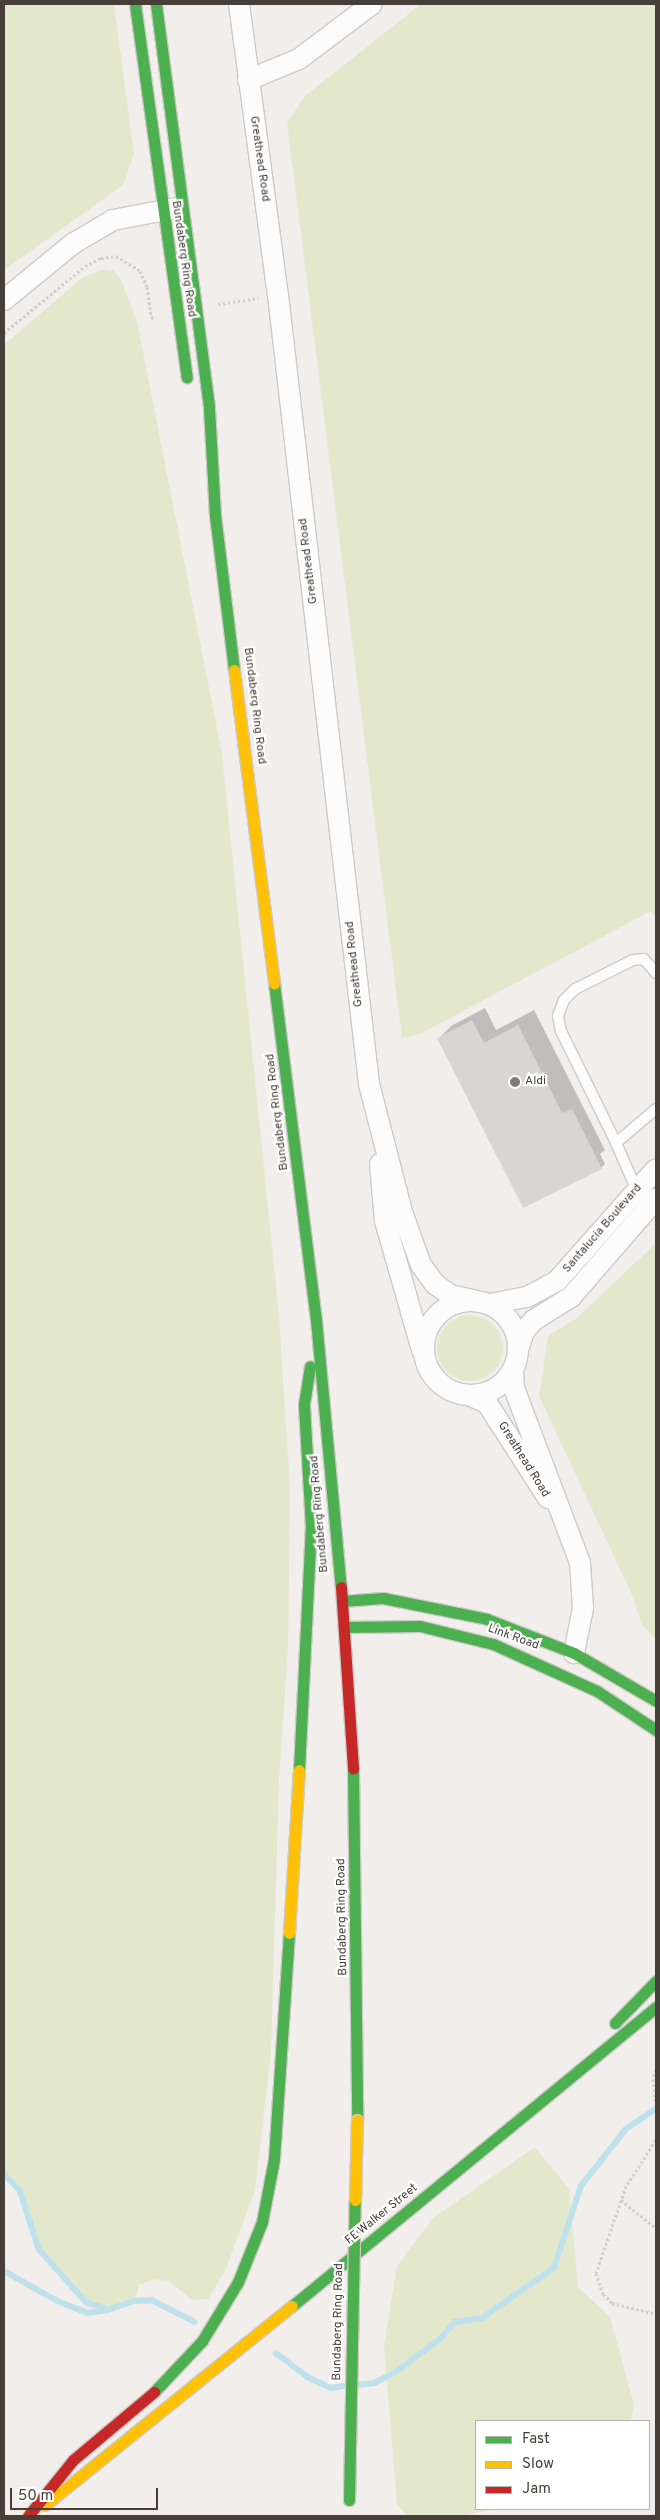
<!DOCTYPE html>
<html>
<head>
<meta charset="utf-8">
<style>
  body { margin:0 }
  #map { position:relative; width:660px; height:2520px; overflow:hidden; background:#f1eeeb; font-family:Overpass,sans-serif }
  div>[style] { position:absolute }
  .green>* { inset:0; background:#e3e8cd }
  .round { border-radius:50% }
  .shadow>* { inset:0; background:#0003 }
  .stream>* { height:5.5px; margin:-2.75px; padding:0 2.75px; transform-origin:2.75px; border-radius:2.75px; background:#bfe1eb }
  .building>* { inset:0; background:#d9d5d2 }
  .path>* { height:3px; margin-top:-1.5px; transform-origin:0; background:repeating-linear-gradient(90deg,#d1cecb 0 2.5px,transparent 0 5px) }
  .roads { filter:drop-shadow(1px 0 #cdcac7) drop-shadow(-1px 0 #cdcac7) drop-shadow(0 1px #cdcac7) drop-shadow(0 -1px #cdcac7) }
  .lane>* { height:10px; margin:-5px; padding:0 5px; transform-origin:5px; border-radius:5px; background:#fdfcfc }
  .street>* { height:20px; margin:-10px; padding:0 10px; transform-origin:10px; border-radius:10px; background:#fdfcfc }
  .street>.ring { margin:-10px; padding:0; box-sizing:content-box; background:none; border:20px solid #fdfcfc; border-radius:50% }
  .fast>* { height:11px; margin:-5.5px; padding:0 5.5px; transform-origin:5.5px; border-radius:5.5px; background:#4caf50 }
  .slow>* { height:11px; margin:-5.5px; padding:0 5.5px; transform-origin:5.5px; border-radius:5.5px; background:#ffc107 }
  .jam>* { height:11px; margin:-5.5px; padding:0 5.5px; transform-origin:5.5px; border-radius:5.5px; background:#c62828 }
  .bridges { filter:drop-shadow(1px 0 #d2c7bb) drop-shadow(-1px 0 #d2c7bb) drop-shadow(0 1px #d2c7bb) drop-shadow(0 -1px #d2c7bb) }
  .fast-bridge>* { height:11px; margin:-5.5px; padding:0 5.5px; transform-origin:5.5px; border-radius:5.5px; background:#4caf50 }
  .slow-bridge>* { height:11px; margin:-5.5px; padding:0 5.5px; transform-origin:5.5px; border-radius:5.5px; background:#ffc107 }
  .dots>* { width:14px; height:14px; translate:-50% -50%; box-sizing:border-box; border:2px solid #fff; border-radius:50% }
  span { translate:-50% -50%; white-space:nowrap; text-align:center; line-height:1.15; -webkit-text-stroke:4.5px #fff; paint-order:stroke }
  .street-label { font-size:12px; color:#473e38 }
  .poi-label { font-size:12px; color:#473e38 }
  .left { translate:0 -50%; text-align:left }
  .frame { position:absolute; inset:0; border:5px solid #473e38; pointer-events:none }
  .legend { position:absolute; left:475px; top:2420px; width:175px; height:90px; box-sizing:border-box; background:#fff; border:1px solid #b5b2af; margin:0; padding:6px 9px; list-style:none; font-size:15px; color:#473e38 }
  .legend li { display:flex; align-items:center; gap:10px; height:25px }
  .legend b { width:25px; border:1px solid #b5b2af }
  .scale { position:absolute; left:10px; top:2488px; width:148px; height:22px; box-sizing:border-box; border:2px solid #473e38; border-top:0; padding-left:6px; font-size:15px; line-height:18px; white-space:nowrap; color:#473e38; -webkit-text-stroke:4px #fff; paint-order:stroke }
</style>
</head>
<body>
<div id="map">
  <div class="green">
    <div style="clip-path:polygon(4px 4px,114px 4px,134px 154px,123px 185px,4px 270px)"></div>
    <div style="clip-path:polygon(421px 4px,656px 4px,656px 916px,651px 911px,420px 1034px,402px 1038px,287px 123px,305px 96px)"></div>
    <div style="clip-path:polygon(105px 269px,114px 271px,121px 280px,137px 321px,222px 754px,279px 1316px,290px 1488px,288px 1649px,279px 1780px,271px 2053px,255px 2190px,225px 2271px,208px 2299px,192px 2300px,169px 2281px,154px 2279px,139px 2285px,134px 2301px,108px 2310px,86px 2302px,39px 2249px,20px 2190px,4px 2174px,4px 345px,83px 277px)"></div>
    <div style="clip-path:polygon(656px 1243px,656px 1639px,642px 1625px,633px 1597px,539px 1396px,548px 1336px,577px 1318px)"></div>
    <div class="round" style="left:437px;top:1315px;width:66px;height:66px"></div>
    <div style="clip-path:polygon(535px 2147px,569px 2189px,578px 2287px,610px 2317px,634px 2405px,631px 2421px,476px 2421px,476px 2509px,497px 2509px,458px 2516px,407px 2516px,397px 2504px,384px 2346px,397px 2266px,433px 2218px)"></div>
  </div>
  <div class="shadow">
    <div style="clip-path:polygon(485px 1008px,496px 1030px,534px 1010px,605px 1150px,600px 1154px,605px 1164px,601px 1168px,524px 1207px,439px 1038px,451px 1026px)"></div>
  </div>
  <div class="stream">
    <div style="left:4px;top:2174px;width:23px;rotate:45deg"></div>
    <div style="left:20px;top:2190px;width:62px;rotate:72.1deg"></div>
    <div style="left:39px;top:2249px;width:71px;rotate:48.4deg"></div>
    <div style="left:86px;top:2302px;width:21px;rotate:19deg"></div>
    <div style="left:4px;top:2271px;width:62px;rotate:29.1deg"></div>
    <div style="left:58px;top:2301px;width:31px;rotate:22deg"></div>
    <div style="left:87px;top:2313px;width:21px;rotate:-8deg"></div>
    <div style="left:108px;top:2310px;width:28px;rotate:-19deg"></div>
    <div style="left:134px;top:2301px;width:18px;rotate:-3deg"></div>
    <div style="left:152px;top:2300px;width:48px;rotate:27.1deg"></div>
    <div style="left:276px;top:2353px;width:40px;rotate:37deg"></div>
    <div style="left:308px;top:2377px;width:25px;rotate:26deg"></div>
    <div style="left:331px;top:2388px;width:12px;rotate:-9deg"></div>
    <div style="left:357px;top:2385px;width:18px;rotate:-6deg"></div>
    <div style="left:375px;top:2383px;width:24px;rotate:-28deg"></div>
    <div style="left:396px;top:2372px;width:56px;rotate:-37.1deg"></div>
    <div style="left:441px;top:2338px;width:21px;rotate:-49deg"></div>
    <div style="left:455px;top:2322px;width:27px;rotate:-8deg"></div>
    <div style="left:482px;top:2318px;width:88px;rotate:-34.8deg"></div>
    <div style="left:554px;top:2268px;width:86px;rotate:-71.8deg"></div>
    <div style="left:581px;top:2186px;width:73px;rotate:-51.7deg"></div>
    <div style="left:626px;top:2129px;width:36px;rotate:-34deg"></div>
  </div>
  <div class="building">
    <div style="clip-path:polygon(472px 1020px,484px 1043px,518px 1025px,562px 1113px,572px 1109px,602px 1169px,523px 1208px,437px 1038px)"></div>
  </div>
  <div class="path">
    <div style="left:218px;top:304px;width:41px;rotate:-8.3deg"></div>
    <div style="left:4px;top:333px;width:105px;rotate:-39.6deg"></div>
    <div style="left:85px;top:266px;width:18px;rotate:-27deg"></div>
    <div style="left:101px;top:258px;width:15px;rotate:-8deg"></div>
    <div style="left:116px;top:256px;width:28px;rotate:32deg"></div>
    <div style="left:140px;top:271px;width:17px;rotate:66deg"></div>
    <div style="left:147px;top:287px;width:30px;rotate:82deg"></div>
    <div style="left:151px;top:317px;width:5px;rotate:22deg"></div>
    <div style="left:656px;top:2069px;width:10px;rotate:107deg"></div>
    <div style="left:653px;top:2079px;width:23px;rotate:83deg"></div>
    <div style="left:656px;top:2140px;width:55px;rotate:123.1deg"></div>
    <div style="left:626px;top:2186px;width:92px;rotate:109deg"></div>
    <div style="left:596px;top:2273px;width:22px;rotate:72deg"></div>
    <div style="left:603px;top:2294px;width:13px;rotate:45deg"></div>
    <div style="left:612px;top:2303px;width:45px;rotate:14deg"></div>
    <div style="left:621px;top:2200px;width:45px;rotate:38.7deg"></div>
    <div style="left:652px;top:2516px;width:6px;rotate:-45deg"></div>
  </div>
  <div class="roads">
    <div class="lane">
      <div style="left:656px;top:973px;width:18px;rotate:-131deg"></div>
      <div style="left:644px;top:959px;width:11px;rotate:175deg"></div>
      <div style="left:633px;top:960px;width:65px;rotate:153.4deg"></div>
      <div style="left:575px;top:989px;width:16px;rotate:135deg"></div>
      <div style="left:564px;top:1000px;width:17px;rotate:111deg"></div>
      <div style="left:558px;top:1016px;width:15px;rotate:79deg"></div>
      <div style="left:561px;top:1031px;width:125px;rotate:63.8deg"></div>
      <div style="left:616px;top:1143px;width:52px;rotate:-40.4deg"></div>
      <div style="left:616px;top:1143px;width:55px;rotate:66.3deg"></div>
    </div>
    <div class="street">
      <div style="left:239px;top:4px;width:294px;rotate:82.4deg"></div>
      <div style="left:278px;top:295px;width:794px;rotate:83.42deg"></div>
      <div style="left:369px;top:1084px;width:135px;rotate:75.5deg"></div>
      <div style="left:403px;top:1215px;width:53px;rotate:70.2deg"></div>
      <div style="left:421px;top:1265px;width:24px;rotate:54deg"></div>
      <div style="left:435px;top:1284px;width:19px;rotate:36deg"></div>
      <div style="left:450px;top:1295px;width:25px;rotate:12deg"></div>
      <div style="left:248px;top:80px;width:55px;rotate:-22.4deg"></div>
      <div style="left:299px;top:59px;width:91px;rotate:-37deg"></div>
      <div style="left:4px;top:300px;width:90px;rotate:-39.2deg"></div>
      <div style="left:74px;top:243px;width:45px;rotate:-30.5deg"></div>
      <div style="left:113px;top:220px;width:64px;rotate:-10.8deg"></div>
      <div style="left:380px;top:1164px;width:57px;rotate:85deg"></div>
      <div style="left:385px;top:1221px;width:134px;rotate:74deg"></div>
      <div class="ring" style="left:424px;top:1301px;width:74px;height:74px"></div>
      <div style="left:490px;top:1304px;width:38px;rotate:-11deg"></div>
      <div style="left:527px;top:1297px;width:34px;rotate:-28deg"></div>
      <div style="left:557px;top:1281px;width:149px;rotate:-48.5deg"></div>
      <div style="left:518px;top:1350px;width:20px;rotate:-72deg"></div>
      <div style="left:524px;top:1331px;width:15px;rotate:-48deg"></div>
      <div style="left:534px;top:1320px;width:44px;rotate:-31.9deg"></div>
      <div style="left:571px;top:1297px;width:130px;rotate:-49.1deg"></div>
      <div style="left:513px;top:1370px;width:18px;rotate:87deg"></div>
      <div style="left:514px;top:1388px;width:187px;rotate:69.3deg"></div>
      <div style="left:580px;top:1563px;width:45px;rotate:86.2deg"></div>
      <div style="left:583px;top:1608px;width:46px;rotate:101.3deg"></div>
      <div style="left:469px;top:1395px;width:20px;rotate:24deg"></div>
      <div style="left:487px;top:1403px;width:113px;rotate:57.3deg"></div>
    </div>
    <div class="fast">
      <div style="left:135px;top:4px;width:377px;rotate:82.1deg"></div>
      <div style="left:156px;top:4px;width:407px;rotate:82.5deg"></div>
      <div style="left:209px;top:408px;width:107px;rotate:86.8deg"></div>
      <div style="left:215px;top:515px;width:156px;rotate:83deg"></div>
      <div style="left:274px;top:983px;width:340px;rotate:82.9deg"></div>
      <div style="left:316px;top:1320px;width:268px;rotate:84.7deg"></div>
      <div style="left:342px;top:1601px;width:41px;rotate:-4.2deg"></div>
      <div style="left:383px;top:1598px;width:106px;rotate:11.4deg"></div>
      <div style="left:487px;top:1619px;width:93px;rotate:21.3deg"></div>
      <div style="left:574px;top:1653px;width:95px;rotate:30.3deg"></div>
      <div style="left:344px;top:1627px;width:76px;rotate:-0.8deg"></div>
      <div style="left:420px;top:1626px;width:75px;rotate:13.9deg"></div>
      <div style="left:493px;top:1644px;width:114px;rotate:24.3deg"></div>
      <div style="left:597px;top:1691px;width:71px;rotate:33.5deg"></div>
      <div style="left:353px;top:1769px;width:351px;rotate:89.3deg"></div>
      <div style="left:299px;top:1770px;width:243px;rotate:-87.2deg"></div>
      <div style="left:311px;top:1527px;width:123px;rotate:-93.3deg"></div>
      <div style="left:304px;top:1404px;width:38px;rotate:-81deg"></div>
      <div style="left:615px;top:2023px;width:59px;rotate:-45.7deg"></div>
      <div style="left:292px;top:2306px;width:471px;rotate:-39.4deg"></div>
      <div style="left:154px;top:2392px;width:70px;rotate:-46.7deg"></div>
      <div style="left:202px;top:2341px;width:69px;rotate:-58.6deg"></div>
      <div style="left:238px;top:2282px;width:65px;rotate:-68.2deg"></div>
      <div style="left:262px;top:2222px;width:64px;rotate:-79.2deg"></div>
      <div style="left:274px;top:2159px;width:226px;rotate:-86.2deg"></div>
    </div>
    <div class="slow">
      <div style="left:234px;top:670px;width:316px;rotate:82.7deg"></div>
      <div style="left:289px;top:1933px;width:163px;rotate:-86.5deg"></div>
      <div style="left:45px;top:2505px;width:317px;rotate:-38.9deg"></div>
    </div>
    <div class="jam">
      <div style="left:341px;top:1587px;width:182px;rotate:86.2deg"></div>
      <div style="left:28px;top:2516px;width:72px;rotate:-51.2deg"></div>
      <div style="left:73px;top:2460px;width:106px;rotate:-40deg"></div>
    </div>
  </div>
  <div class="bridges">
    <div class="fast-bridge">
      <div style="left:349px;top:2500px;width:300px;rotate:-88.9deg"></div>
    </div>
    <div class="slow-bridge">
      <div style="left:355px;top:2200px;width:80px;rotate:-88.6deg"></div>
    </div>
  </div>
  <div class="dots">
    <div style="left:515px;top:1082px;background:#827c77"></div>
  </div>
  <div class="street-label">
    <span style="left:259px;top:159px;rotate:82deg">Greathead Road</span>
    <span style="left:183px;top:259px;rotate:82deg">Bundaberg Ring Road</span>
    <span style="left:309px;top:561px;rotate:-97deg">Greathead Road</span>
    <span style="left:254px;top:706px;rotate:83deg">Bundaberg Ring Road</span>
    <span style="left:355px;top:964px;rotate:-96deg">Greathead Road</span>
    <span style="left:278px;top:1112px;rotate:-97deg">Bundaberg Ring Road</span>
    <span style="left:603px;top:1229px;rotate:-49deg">Santalucia Boulevard</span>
    <span style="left:523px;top:1460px;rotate:58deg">Greathead Road</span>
    <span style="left:320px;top:1514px;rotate:-95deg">Bundaberg Ring Road</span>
    <span style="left:513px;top:1638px;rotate:20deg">Link Road</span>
    <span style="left:343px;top:1917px;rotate:-91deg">Bundaberg Ring Road</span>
    <span style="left:382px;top:2215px;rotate:-39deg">FE Walker Street</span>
    <span style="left:339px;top:2322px;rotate:-89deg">Bundaberg Ring Road</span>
  </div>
  <div class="poi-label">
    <span class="left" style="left:525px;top:1082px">Aldi</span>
  </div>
  <div class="frame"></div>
  <ul class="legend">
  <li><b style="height:6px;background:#4caf50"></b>Fast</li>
  <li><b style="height:6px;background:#ffc107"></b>Slow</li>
  <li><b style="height:6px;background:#c62828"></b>Jam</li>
  </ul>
  <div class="scale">50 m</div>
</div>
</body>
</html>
